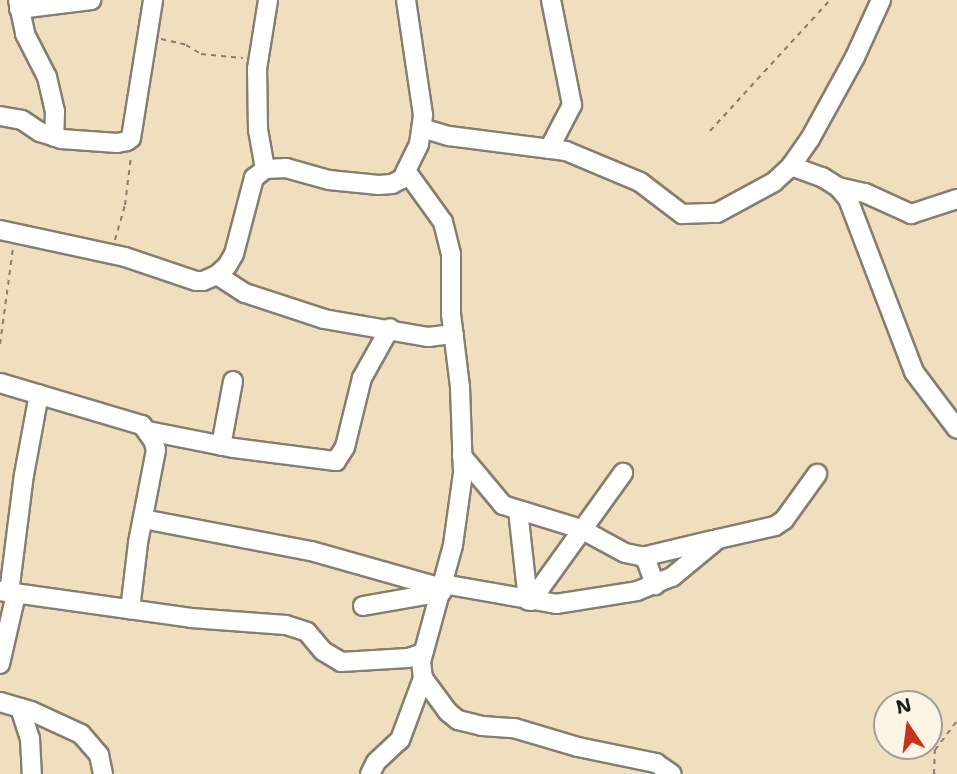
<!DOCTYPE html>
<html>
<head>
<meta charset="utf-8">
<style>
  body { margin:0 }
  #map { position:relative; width:957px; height:774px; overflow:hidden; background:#efdfbf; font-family:"Shantell Sans",sans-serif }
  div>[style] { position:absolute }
  .path>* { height:2px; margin-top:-1px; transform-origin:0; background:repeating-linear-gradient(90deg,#867e6e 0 5px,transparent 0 10px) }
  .roads { filter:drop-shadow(2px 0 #867e6e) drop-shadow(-2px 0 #867e6e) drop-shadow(0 2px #867e6e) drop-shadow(0 -2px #867e6e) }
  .minor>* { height:18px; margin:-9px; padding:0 9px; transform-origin:9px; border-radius:9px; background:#fff }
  span { translate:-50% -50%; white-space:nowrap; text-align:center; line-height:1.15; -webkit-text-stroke:5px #fcf5e5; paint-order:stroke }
  .north { position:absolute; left:873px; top:690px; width:70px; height:70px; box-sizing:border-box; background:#fcf5e5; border:2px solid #a29e95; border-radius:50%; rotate:347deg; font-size:19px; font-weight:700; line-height:28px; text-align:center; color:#1c1c1c }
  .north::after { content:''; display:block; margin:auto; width:24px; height:32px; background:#c8321e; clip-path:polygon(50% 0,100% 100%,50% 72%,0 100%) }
</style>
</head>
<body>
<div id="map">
  <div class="path">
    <div style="left:161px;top:39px;width:26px;rotate:13deg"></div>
    <div style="left:186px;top:45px;width:17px;rotate:31deg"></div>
    <div style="left:201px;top:54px;width:42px;rotate:5.4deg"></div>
    <div style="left:710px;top:131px;width:178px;rotate:-47.5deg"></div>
    <div style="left:115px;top:240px;width:36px;rotate:-74deg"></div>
    <div style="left:125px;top:205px;width:49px;rotate:-83deg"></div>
    <div style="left:0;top:344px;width:97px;rotate:-82.3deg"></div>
    <div style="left:934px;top:774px;width:24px;rotate:-88deg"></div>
    <div style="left:935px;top:750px;width:36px;rotate:-53deg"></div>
  </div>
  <div class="roads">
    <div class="minor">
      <div style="left:18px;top:0;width:35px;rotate:78deg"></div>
      <div style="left:25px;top:34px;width:48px;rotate:62.9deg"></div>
      <div style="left:47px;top:77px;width:36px;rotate:77deg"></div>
      <div style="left:55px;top:112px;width:25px;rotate:92deg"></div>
      <div style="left:19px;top:9px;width:73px;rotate:-7.1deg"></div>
      <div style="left:0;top:116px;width:22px;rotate:10deg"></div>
      <div style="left:22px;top:120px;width:22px;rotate:34deg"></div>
      <div style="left:40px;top:132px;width:22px;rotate:18deg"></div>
      <div style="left:61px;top:139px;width:56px;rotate:4.1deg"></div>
      <div style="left:117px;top:143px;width:10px;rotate:-11deg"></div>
      <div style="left:127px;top:141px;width:5px;rotate:-37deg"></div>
      <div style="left:131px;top:138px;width:140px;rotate:-80.9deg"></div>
      <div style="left:422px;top:128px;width:28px;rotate:17deg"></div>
      <div style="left:449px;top:136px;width:118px;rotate:7.3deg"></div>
      <div style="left:566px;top:151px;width:80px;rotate:22.7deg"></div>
      <div style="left:640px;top:182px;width:53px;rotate:37.3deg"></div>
      <div style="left:682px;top:214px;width:35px;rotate:-2deg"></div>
      <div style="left:717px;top:213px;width:65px;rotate:-28.5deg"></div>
      <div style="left:774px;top:182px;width:23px;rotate:-43deg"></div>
      <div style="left:791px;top:166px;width:33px;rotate:-55deg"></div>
      <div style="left:810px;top:139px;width:94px;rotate:-61.2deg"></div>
      <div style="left:855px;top:57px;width:63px;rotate:-65.5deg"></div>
      <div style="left:549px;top:149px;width:50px;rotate:-62.4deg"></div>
      <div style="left:572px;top:105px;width:107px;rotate:-101.3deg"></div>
      <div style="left:791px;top:166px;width:33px;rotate:20deg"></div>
      <div style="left:822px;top:177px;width:19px;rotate:32deg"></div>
      <div style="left:838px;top:187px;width:16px;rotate:50deg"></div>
      <div style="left:848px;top:199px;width:185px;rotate:69.1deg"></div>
      <div style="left:914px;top:372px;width:71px;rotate:53deg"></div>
      <div style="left:265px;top:169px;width:40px;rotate:-100deg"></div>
      <div style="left:258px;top:130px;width:61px;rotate:-90.9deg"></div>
      <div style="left:257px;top:69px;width:70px;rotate:-80.9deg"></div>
      <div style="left:838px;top:187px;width:28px;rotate:13deg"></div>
      <div style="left:865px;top:193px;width:51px;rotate:24.5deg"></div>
      <div style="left:911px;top:214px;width:48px;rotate:-18.1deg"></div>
      <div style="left:0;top:230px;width:128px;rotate:12.2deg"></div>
      <div style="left:125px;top:257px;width:75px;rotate:18.7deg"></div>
      <div style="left:196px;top:281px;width:7px"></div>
      <div style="left:203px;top:281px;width:15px;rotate:-23deg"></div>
      <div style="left:217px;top:275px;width:13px;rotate:-42deg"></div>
      <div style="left:227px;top:266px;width:14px;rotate:-60deg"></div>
      <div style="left:234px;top:254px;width:79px;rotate:-75.3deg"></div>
      <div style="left:254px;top:178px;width:14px;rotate:-39deg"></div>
      <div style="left:265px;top:169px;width:21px;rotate:-3deg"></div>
      <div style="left:286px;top:168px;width:45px;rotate:15.6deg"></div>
      <div style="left:329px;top:180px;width:50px;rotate:5.7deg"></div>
      <div style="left:379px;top:185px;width:13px;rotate:-4deg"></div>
      <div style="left:392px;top:184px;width:11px;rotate:-27deg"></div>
      <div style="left:402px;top:179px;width:39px;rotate:-64deg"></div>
      <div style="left:419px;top:144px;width:29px;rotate:-82deg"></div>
      <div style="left:423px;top:115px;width:116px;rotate:-98.4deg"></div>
      <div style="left:217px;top:275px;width:33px;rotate:33deg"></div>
      <div style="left:245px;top:293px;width:83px;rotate:18.2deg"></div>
      <div style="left:324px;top:319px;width:106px;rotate:9.8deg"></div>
      <div style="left:428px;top:337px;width:26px;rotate:-7deg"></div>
      <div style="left:0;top:383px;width:148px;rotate:16.5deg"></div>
      <div style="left:142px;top:425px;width:19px;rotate:54deg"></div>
      <div style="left:153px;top:440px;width:10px;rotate:73deg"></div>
      <div style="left:156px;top:450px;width:95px;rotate:101deg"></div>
      <div style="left:138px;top:543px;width:67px;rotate:96.8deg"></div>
      <div style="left:148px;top:431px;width:88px;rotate:11.2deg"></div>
      <div style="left:234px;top:448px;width:103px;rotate:7.3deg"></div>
      <div style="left:336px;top:461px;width:17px;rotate:-57deg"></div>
      <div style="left:345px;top:447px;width:71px;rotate:-76.2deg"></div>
      <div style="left:362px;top:378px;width:57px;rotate:-60.8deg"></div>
      <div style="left:221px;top:446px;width:66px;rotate:-79.5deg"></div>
      <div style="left:462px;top:456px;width:64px;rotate:50.1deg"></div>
      <div style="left:503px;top:505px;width:82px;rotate:17.1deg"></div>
      <div style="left:581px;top:529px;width:50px;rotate:28.6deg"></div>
      <div style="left:625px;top:553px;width:20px;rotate:11deg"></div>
      <div style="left:645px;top:557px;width:30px;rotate:70deg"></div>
      <div style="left:518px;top:510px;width:91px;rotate:83.7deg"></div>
      <div style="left:143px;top:519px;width:171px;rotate:10.8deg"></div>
      <div style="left:311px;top:551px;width:136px;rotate:15.8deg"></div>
      <div style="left:642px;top:557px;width:73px;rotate:-13.5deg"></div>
      <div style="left:443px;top:584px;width:115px;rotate:10deg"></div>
      <div style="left:556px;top:604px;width:82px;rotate:-9.1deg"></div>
      <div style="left:637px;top:591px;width:38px;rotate:-22deg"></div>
      <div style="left:672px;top:577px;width:60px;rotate:-39.6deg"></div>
      <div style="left:718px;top:539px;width:58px;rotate:-12.8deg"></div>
      <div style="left:775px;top:526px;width:11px;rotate:-34deg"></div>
      <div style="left:784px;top:520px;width:57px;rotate:-54.3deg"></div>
      <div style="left:0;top:591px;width:193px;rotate:8deg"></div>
      <div style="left:191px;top:618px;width:95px;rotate:4.2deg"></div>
      <div style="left:286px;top:625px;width:22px;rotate:18deg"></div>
      <div style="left:307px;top:632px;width:25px;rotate:50deg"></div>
      <div style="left:323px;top:651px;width:21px;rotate:31deg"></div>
      <div style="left:341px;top:662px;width:67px;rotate:-3.4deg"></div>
      <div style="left:408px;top:658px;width:16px;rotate:-18deg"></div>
      <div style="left:9px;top:593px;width:119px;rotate:-82.8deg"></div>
      <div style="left:24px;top:475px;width:82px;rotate:-79.5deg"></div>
      <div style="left:531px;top:601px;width:158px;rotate:-54.3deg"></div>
      <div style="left:363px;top:606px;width:80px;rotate:-10deg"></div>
      <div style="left:0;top:664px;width:72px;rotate:-77.1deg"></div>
      <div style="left:423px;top:678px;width:42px;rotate:53.7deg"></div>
      <div style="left:448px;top:712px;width:13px;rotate:39deg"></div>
      <div style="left:458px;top:720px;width:25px;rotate:14deg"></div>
      <div style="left:482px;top:726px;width:32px;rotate:4deg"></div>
      <div style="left:514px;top:728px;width:67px;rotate:16.5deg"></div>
      <div style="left:578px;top:747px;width:80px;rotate:11.6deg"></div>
      <div style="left:656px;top:763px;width:19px;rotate:35deg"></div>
      <div style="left:0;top:702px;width:32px;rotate:16deg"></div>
      <div style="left:31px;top:711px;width:55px;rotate:24.7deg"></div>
      <div style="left:81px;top:734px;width:28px;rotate:49deg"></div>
      <div style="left:99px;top:755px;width:19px;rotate:78deg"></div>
      <div style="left:20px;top:708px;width:33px;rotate:72deg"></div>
      <div style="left:30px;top:739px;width:35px;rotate:87deg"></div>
      <div style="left:370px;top:774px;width:13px;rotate:-63deg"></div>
      <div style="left:376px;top:762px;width:33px;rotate:-43deg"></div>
      <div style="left:400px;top:740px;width:66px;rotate:-69.6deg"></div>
      <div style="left:423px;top:678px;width:16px;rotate:-97deg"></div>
      <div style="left:421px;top:662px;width:121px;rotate:-74.7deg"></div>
      <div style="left:453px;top:545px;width:73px;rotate:-82.1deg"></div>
      <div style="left:463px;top:473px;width:86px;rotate:-92deg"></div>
      <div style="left:460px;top:387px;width:74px;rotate:-97deg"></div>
      <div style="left:451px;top:314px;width:60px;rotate:-90deg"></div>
      <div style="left:451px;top:254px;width:33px;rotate:-104deg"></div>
      <div style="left:443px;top:222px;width:62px;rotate:-125.8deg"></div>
    </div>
  </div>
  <div class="north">N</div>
</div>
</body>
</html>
